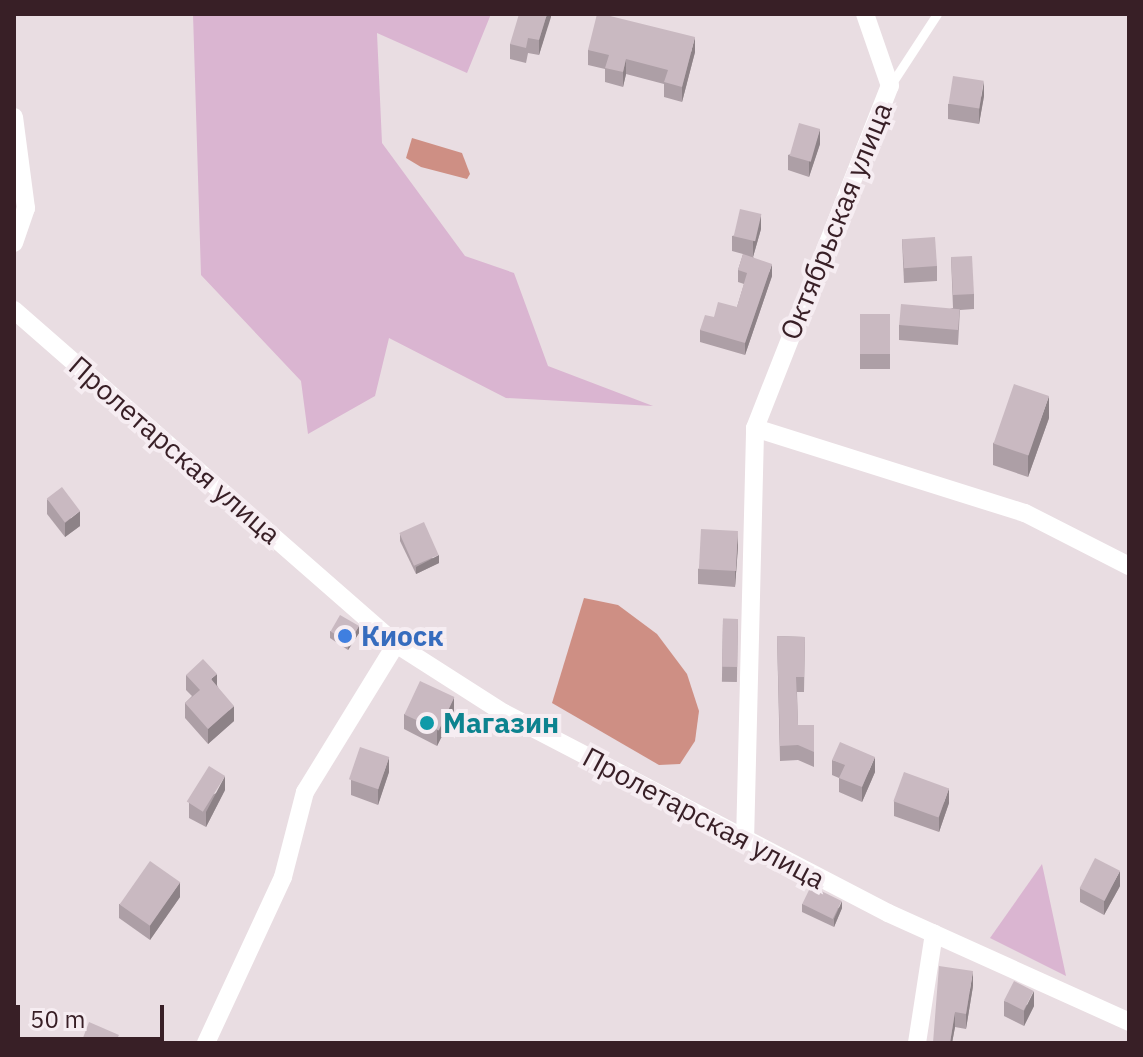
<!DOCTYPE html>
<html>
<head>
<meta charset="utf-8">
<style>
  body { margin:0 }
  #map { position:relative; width:1143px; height:1057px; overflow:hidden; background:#e9dde2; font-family:"IBM Plex Sans",sans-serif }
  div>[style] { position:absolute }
  .green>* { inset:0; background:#dab5d1 }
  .water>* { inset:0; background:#ce8f84 }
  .service>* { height:9px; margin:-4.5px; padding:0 4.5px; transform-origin:4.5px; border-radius:4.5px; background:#fff }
  .minor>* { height:18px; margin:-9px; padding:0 9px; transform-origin:9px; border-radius:9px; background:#fff }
  .wall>* { inset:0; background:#ad9fa6; transform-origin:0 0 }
  .shaded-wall>* { inset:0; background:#8d8287 }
  .building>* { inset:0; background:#c9b9c1; transform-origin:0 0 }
  .dots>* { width:22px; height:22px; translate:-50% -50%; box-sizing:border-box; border:4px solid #f6edf2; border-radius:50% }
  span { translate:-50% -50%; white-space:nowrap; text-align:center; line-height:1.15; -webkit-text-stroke:8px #f6edf2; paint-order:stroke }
  .street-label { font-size:28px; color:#381f26 }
  .shop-label { font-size:28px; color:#366cbe; font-weight:700 }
  .left { translate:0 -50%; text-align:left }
  .culture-label { font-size:28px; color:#0d838f; font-weight:700 }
  .frame { position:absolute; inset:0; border:16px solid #381f26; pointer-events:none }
  .scale { position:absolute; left:16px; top:1005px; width:148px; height:36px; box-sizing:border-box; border:4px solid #381f26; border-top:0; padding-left:10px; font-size:24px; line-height:28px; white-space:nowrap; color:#381f26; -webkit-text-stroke:6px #f6edf2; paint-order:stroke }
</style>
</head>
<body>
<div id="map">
  <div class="green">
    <div style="clip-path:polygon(193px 14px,491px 14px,467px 73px,377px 33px,382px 143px,465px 256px,514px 273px,548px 366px,653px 406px,506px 398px,389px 338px,375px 396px,308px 434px,301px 381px,201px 275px)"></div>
    <div style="clip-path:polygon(1042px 864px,1066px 976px,990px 938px)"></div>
  </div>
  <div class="water">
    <div style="clip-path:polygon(412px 138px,462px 153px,470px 174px,467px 179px,421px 167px,406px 158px)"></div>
    <div style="clip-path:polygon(584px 598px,618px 605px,657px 634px,687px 674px,699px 711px,695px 741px,680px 764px,659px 765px,552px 703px)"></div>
  </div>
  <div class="service">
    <div style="left:890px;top:86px;width:86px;rotate:-56.9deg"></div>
  </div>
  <div class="minor">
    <div style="left:14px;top:117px;width:92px;rotate:82.5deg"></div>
    <div style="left:26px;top:208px;width:37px;rotate:109deg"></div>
    <div style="left:14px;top:310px;width:507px;rotate:41.16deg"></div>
    <div style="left:396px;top:644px;width:128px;rotate:32.6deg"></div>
    <div style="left:504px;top:713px;width:433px;rotate:27.5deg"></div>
    <div style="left:888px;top:913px;width:265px;rotate:24.3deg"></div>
    <div style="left:755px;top:428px;width:283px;rotate:17.5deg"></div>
    <div style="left:1025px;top:513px;width:117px;rotate:27deg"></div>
    <div style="left:745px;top:842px;width:414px;rotate:-88.6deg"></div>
    <div style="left:755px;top:428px;width:368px;rotate:-68.5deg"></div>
    <div style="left:890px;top:86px;width:76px;rotate:-109.1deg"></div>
    <div style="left:206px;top:1043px;width:183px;rotate:-65.1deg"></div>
    <div style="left:283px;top:877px;width:88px;rotate:-75.5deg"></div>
    <div style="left:305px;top:792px;width:174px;rotate:-58.4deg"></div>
    <div style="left:917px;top:1043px;width:111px;rotate:-81.2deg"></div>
  </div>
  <div class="wall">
    <div style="clip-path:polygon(551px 14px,539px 55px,528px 53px,526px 63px,510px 59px,510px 44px)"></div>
    <div style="clip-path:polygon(588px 50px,695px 52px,682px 102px,664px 97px,664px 84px,626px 74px,623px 87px,605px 82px,605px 69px,588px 65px)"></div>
    <div style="clip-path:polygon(984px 96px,979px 124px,948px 119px,948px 104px)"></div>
    <div style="clip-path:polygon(820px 144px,809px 177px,788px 170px,788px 155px)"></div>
    <div style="clip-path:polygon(761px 229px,753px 257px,772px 276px,745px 355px,700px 342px,700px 330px,714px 317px,737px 307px,744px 284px,738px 282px,738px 270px,743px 254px,732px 251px,732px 236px)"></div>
    <div style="clip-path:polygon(902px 239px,937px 266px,937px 281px,904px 283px)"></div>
    <div style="clip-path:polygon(951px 257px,974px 294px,974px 309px,960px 310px,958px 345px,899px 340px,899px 325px,953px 308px)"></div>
    <div style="left:860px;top:314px;width:30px;height:55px"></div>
    <div style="clip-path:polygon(1049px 418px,1028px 477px,993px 465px,993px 443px)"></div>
    <div style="clip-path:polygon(47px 499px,80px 526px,65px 537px,47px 514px)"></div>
    <div style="clip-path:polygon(400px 534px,439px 563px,416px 574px,400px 541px)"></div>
    <div style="clip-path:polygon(738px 546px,735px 587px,698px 584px,698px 569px)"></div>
    <div style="left:738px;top:619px;width:63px;height:15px;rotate:91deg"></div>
    <div style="clip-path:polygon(330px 631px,359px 633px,348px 650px,330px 638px)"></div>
    <div style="clip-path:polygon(777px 636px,805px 637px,804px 692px,797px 692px,798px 725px,814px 725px,814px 767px,798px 760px,780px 761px)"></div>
    <div style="clip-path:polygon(186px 675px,217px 685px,234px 721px,208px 744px,185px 718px,185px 703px,192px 696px,186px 690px)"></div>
    <div style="clip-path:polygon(454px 712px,437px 746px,404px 729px,404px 714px)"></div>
    <div style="clip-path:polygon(832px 760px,875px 772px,862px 802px,839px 792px,839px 778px,832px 775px)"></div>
    <div style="clip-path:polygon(389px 772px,378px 805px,351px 795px,351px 780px)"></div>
    <div style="clip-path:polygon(225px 790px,206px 827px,189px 818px,189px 803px)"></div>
    <div style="clip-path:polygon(894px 801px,949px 803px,939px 832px,894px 816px)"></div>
    <div style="clip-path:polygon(1120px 886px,1104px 915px,1080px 902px,1080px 888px)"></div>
    <div style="clip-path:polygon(180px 897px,150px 940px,119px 918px,119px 904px)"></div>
    <div style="clip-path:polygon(802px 904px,842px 908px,834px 927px,802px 912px)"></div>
    <div style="clip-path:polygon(973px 986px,966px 1029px,955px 1027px,952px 1043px,933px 1043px)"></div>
    <div style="clip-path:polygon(1004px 1001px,1034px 1006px,1024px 1026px,1004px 1016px)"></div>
  </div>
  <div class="shaded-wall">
    <div style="clip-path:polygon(547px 14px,551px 14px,551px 17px,539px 55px,539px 40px)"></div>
    <div style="clip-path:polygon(695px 37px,695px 52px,682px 102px,682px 87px)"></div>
    <div style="clip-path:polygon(626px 59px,626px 74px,623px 87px,623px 72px)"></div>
    <div style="clip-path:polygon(984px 81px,984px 96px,979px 124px,979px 110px)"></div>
    <div style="clip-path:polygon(820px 129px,820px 144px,809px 177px,809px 162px)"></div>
    <div style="clip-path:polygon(761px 214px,761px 229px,753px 257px,753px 242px)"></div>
    <div style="clip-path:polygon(772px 264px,772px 276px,745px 355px,745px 343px)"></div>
    <div style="clip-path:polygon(1049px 396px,1049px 418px,1028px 477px,1028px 455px)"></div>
    <div style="clip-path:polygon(80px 511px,80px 526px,65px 537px,65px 523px)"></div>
    <div style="clip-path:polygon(738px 531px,738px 546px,735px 587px,735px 572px)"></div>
    <div style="clip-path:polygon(439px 555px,439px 563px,416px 574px,416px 567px)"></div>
    <div style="clip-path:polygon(359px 626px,359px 633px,348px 650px,348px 642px)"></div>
    <div style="clip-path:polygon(217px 674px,217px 689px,211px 679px)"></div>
    <div style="clip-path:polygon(454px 697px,454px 712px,437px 746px,437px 731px)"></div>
    <div style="clip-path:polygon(234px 706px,234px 721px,208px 744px,208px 729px)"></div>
    <div style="clip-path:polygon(389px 757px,389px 772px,378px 805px,378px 790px)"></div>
    <div style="clip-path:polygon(875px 757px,875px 772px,862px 802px,862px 787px)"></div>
    <div style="clip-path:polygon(225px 776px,225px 790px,206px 827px,206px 812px)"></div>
    <div style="clip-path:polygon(949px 788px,949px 803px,939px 832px,939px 817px)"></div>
    <div style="clip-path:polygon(1120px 871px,1120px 886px,1104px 915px,1104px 900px)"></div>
    <div style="clip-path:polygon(180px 882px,180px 897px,150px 940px,150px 925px)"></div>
    <div style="clip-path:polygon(842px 901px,842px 908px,834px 927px,834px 919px)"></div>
    <div style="clip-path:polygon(973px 971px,973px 986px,966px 1029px,966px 1014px)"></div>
    <div style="clip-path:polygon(1034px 991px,1034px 1006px,1024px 1026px,1024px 1011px)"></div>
    <div style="clip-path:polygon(955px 1012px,955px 1027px,952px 1043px,950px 1043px)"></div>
  </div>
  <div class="building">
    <div style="clip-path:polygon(519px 14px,547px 14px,539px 40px,528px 38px,526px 48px,510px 44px)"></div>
    <div style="clip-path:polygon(597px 14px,602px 14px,695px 37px,682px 87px,664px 82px,668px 70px,626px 59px,623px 72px,605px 68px,609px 55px,588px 50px)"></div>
    <div style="left:953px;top:76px;width:31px;height:28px;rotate:9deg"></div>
    <div style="left:799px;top:123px;width:22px;height:34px;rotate:16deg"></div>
    <div style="left:740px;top:209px;width:22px;height:28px;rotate:13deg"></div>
    <div style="left:935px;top:237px;width:29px;height:33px;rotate:86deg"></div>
    <div style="clip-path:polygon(743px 254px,772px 264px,745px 343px,700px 330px,705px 315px,714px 317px,718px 302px,737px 307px,747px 273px,738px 270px)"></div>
    <div style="left:972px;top:256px;width:38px;height:21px;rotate:87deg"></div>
    <div style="left:901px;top:304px;width:59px;height:21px;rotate:5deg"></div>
    <div style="left:860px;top:314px;width:30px;height:40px"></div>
    <div style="left:1014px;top:384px;width:37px;height:63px;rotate:19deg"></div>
    <div style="left:62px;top:487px;width:30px;height:19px;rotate:53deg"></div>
    <div style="left:424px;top:522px;width:36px;height:27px;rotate:66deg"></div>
    <div style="left:701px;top:529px;width:37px;height:40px;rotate:3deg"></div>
    <div style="left:340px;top:615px;width:22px;height:19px;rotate:30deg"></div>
    <div style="left:738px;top:619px;width:48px;height:15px;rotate:91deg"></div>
    <div style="clip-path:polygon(777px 636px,805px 637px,804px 677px,796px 677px,798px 725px,814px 725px,814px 752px,798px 745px,780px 746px)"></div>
    <div style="clip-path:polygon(203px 659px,217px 674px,211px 679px,234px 706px,208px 729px,185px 703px,200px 690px,186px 675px)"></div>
    <div style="left:420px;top:681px;width:38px;height:37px;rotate:25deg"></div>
    <div style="clip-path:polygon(840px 742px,875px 757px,862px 787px,839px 778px,845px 765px,832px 760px)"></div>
    <div style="left:360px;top:747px;width:31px;height:34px;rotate:19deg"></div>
    <div style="left:209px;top:766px;width:19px;height:42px;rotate:32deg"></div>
    <div style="left:904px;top:772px;width:48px;height:31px;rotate:20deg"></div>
    <div style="left:1095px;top:858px;width:28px;height:34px;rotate:27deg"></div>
    <div style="left:150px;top:861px;width:37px;height:53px;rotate:35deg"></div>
    <div style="left:811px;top:886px;width:34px;height:20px;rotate:26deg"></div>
    <div style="clip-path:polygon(939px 966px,973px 971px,966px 1014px,955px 1012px,950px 1043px,933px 1043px)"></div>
    <div style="left:1014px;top:981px;width:22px;height:22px;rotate:27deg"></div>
    <div style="clip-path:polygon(89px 1022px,119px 1035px,115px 1043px,81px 1043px)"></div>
  </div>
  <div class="dots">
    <div style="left:345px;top:636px;background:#3f7fe0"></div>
    <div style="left:427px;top:723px;background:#0f9aa8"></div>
  </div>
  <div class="street-label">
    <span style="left:836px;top:221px;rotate:-68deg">Октябрьская улица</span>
    <span style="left:175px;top:450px;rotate:41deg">Пролетарская улица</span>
    <span style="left:704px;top:818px;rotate:28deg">Пролетарская улица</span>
  </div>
  <div class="shop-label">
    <span class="left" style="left:361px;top:636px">Киоск</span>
  </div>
  <div class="culture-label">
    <span class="left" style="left:443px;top:723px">Магазин</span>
  </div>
  <div class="frame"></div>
  <div class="scale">50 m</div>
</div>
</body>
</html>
